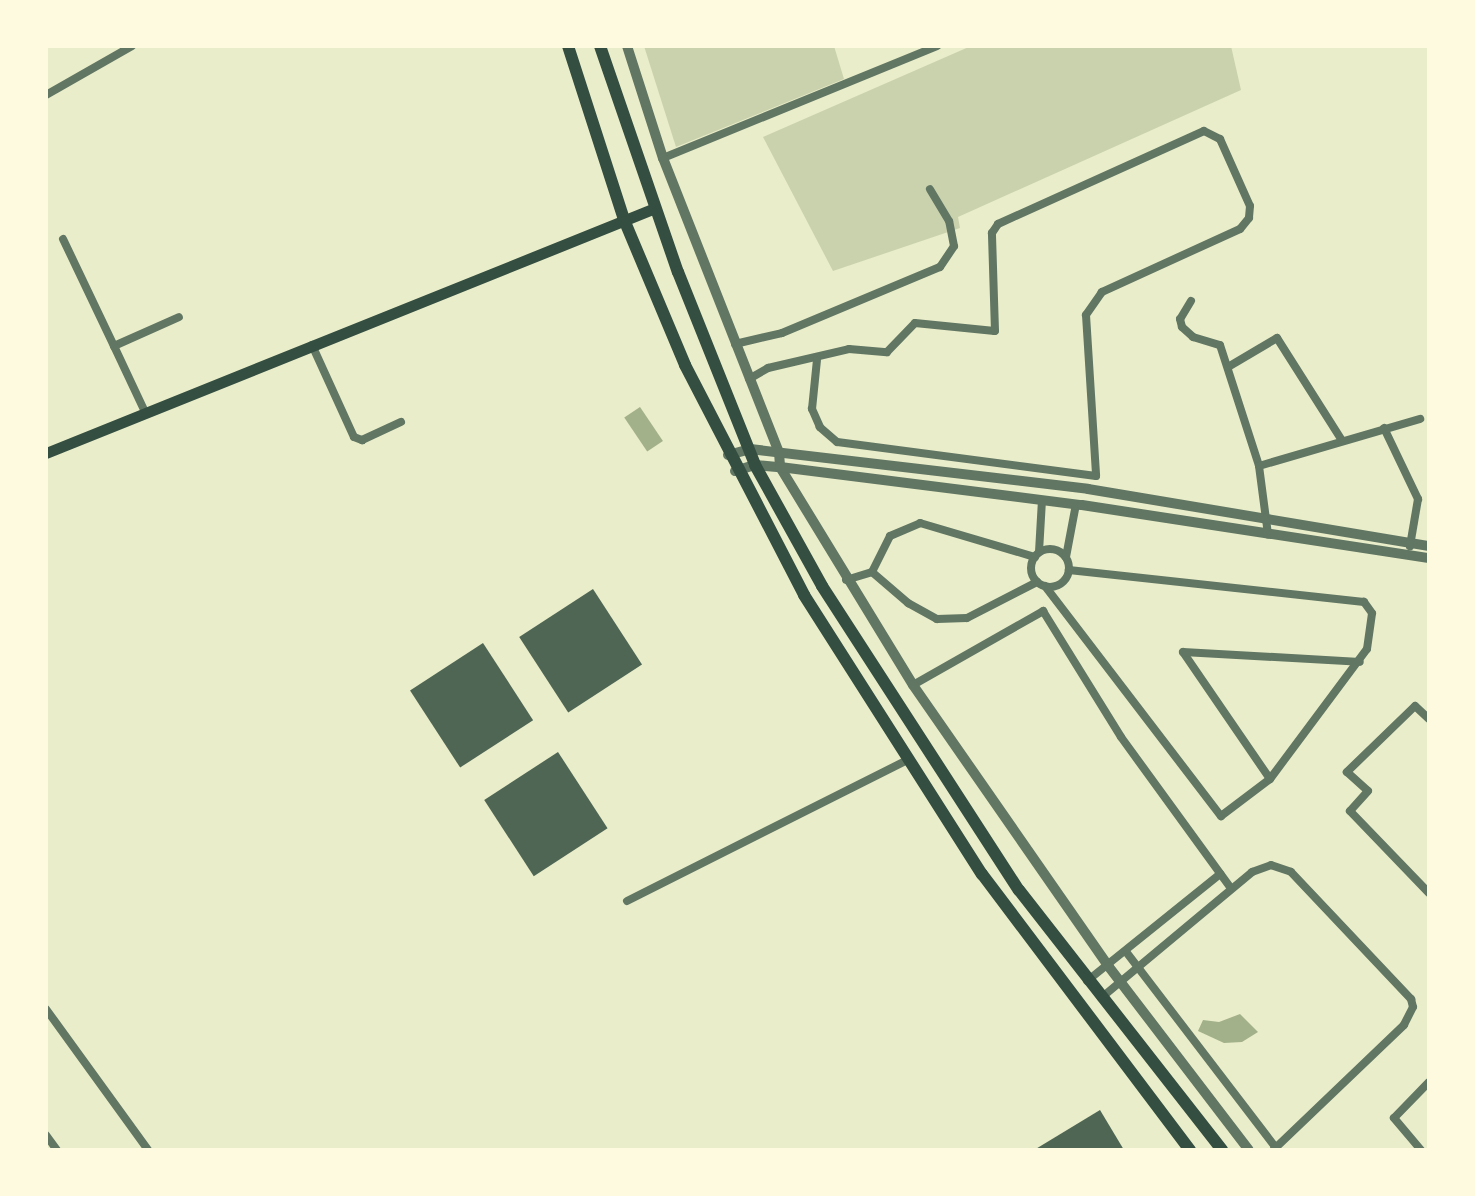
<!DOCTYPE html>
<html>
<head>
<meta charset="utf-8">
<style>
  body { margin:0 }
  #map { position:relative; width:1475px; height:1196px; overflow:hidden; background:#e9edc9; font-family:Raleway,sans-serif }
  div>[style] { position:absolute }
  .green>* { inset:0; background:#cad2ad }
  .water>* { inset:0; background:#a3b18a; transform-origin:0 0 }
  .building>* { inset:0; background:#4f6655; transform-origin:0 0 }
  .minor>* { height:8px; margin:-4px; padding:0 4px; transform-origin:4px; border-radius:4px; background:#617663 }
  .minor>.ring { margin:-4px; padding:0; box-sizing:content-box; background:none; border:8px solid #617663; border-radius:50% }
  .tertiary>* { height:10px; margin:-5px; padding:0 5px; transform-origin:5px; border-radius:5px; background:#617663 }
  .secondary>* { height:11px; margin:-5.5px; padding:0 5.5px; transform-origin:5.5px; border-radius:5.5px; background:#344e41 }
  .primary>* { height:12px; margin:-6px; padding:0 6px; transform-origin:6px; border-radius:6px; background:#344e41 }
  span { translate:-50% -50%; white-space:nowrap; text-align:center; line-height:1.15; -webkit-text-stroke:6px #fefae0; paint-order:stroke }
  .frame { position:absolute; inset:0; border:48px solid #fefae0; pointer-events:none }
</style>
</head>
<body>
<div id="map">
  <div class="green">
    <div style="clip-path:polygon(644px 46px,834px 46px,844px 79px,676px 147px)"></div>
    <div style="clip-path:polygon(971px 46px,1231px 46px,1241px 90px,958px 217px,960px 228px,833px 271px,763px 137px)"></div>
  </div>
  <div class="water">
    <div style="left:640px;top:407px;width:41px;height:19px;rotate:56deg"></div>
    <div style="clip-path:polygon(1240px 1014px,1258px 1032px,1242px 1042px,1224px 1043px,1198px 1031px,1203px 1020px,1219px 1022px)"></div>
  </div>
  <div class="building">
    <div style="left:593px;top:589px;width:90px;height:88px;rotate:57deg"></div>
    <div style="left:483px;top:643px;width:92px;height:87px;rotate:57deg"></div>
    <div style="left:558px;top:752px;width:91px;height:88px;rotate:57deg"></div>
    <div style="clip-path:polygon(1100px 1110px,1124px 1150px,1034px 1150px)"></div>
  </div>
  <div class="minor">
    <div style="left:46px;top:95px;width:99px;rotate:-29.7deg"></div>
    <div style="left:663px;top:158px;width:296px;rotate:-22.2deg"></div>
    <div style="left:63px;top:239px;width:119px;rotate:64.5deg"></div>
    <div style="left:114px;top:346px;width:71px;rotate:-24deg"></div>
    <div style="left:1191px;top:301px;width:21px;rotate:121deg"></div>
    <div style="left:1180px;top:319px;width:8px;rotate:76deg"></div>
    <div style="left:1182px;top:327px;width:15px;rotate:42deg"></div>
    <div style="left:1193px;top:337px;width:28px;rotate:17deg"></div>
    <div style="left:1220px;top:345px;width:127px;rotate:72.1deg"></div>
    <div style="left:1259px;top:466px;width:69px;rotate:82.5deg"></div>
    <div style="left:735px;top:344px;width:48px;rotate:-13.2deg"></div>
    <div style="left:782px;top:333px;width:171px;rotate:-22.7deg"></div>
    <div style="left:940px;top:267px;width:25px;rotate:-56deg"></div>
    <div style="left:954px;top:246px;width:25px;rotate:-101deg"></div>
    <div style="left:949px;top:221px;width:37px;rotate:-121deg"></div>
    <div style="left:312px;top:345px;width:101px;rotate:65.5deg"></div>
    <div style="left:354px;top:437px;width:9px;rotate:21deg"></div>
    <div style="left:362px;top:440px;width:43px;rotate:-24.8deg"></div>
    <div style="left:114px;top:346px;width:75px;rotate:64.8deg"></div>
    <div style="left:1228px;top:367px;width:57px;rotate:-30.6deg"></div>
    <div style="left:1277px;top:338px;width:120px;rotate:57.6deg"></div>
    <div style="left:749px;top:379px;width:22px;rotate:-30deg"></div>
    <div style="left:768px;top:368px;width:83px;rotate:-13.2deg"></div>
    <div style="left:849px;top:349px;width:38px;rotate:5deg"></div>
    <div style="left:887px;top:352px;width:40px;rotate:-46deg"></div>
    <div style="left:915px;top:323px;width:80px;rotate:5.7deg"></div>
    <div style="left:995px;top:331px;width:98px;rotate:-91.8deg"></div>
    <div style="left:992px;top:233px;width:11px;rotate:-56deg"></div>
    <div style="left:998px;top:224px;width:226px;rotate:-24.3deg"></div>
    <div style="left:1204px;top:131px;width:18px;rotate:27deg"></div>
    <div style="left:1220px;top:139px;width:73px;rotate:65.9deg"></div>
    <div style="left:1250px;top:206px;width:12px;rotate:95deg"></div>
    <div style="left:1249px;top:218px;width:14px;rotate:129deg"></div>
    <div style="left:1240px;top:229px;width:152px;rotate:155.5deg"></div>
    <div style="left:1102px;top:292px;width:28px;rotate:125deg"></div>
    <div style="left:1086px;top:315px;width:161px;rotate:86.4deg"></div>
    <div style="left:1096px;top:476px;width:261px;rotate:-172.5deg"></div>
    <div style="left:837px;top:442px;width:23px;rotate:-139deg"></div>
    <div style="left:820px;top:427px;width:20px;rotate:-114deg"></div>
    <div style="left:812px;top:409px;width:49px;rotate:-84.2deg"></div>
    <div style="left:1384px;top:428px;width:79px;rotate:64.4deg"></div>
    <div style="left:1418px;top:499px;width:48px;rotate:99.7deg"></div>
    <div style="left:1259px;top:466px;width:168px;rotate:-16.3deg"></div>
    <div class="ring" style="left:1031px;top:549px;width:30px;height:30px"></div>
    <div style="left:1039px;top:552px;width:52px;rotate:-86.7deg"></div>
    <div style="left:1066px;top:557px;width:54px;rotate:-79.3deg"></div>
    <div style="left:872px;top:572px;width:40px;rotate:-63.4deg"></div>
    <div style="left:890px;top:536px;width:33px;rotate:-23deg"></div>
    <div style="left:920px;top:523px;width:120px;rotate:16.5deg"></div>
    <div style="left:846px;top:580px;width:27px;rotate:-17deg"></div>
    <div style="left:872px;top:572px;width:48px;rotate:40.7deg"></div>
    <div style="left:908px;top:603px;width:33px;rotate:29deg"></div>
    <div style="left:937px;top:619px;width:30px;rotate:-2deg"></div>
    <div style="left:967px;top:618px;width:79px;rotate:-27.2deg"></div>
    <div style="left:1045px;top:586px;width:290px;rotate:52.6deg"></div>
    <div style="left:1221px;top:816px;width:61px;rotate:-37.1deg"></div>
    <div style="left:1270px;top:779px;width:162px;rotate:-53.3deg"></div>
    <div style="left:1367px;top:649px;width:36px;rotate:-82deg"></div>
    <div style="left:1372px;top:613px;width:14px;rotate:-126deg"></div>
    <div style="left:1364px;top:602px;width:297px;rotate:-173.8deg"></div>
    <div style="left:913px;top:685px;width:150px;rotate:-29.6deg"></div>
    <div style="left:1043px;top:611px;width:148px;rotate:58.2deg"></div>
    <div style="left:1121px;top:737px;width:185px;rotate:54deg"></div>
    <div style="left:1429px;top:719px;width:19px;rotate:-137deg"></div>
    <div style="left:1415px;top:706px;width:95px;rotate:135.9deg"></div>
    <div style="left:1347px;top:772px;width:28px;rotate:42deg"></div>
    <div style="left:1368px;top:791px;width:27px;rotate:132deg"></div>
    <div style="left:1350px;top:811px;width:114px;rotate:46.1deg"></div>
    <div style="left:1270px;top:779px;width:154px;rotate:-124.4deg"></div>
    <div style="left:1183px;top:652px;width:177px;rotate:3.2deg"></div>
    <div style="left:627px;top:901px;width:313px;rotate:-26.7deg"></div>
    <div style="left:1127px;top:953px;width:245px;rotate:52.6deg"></div>
    <div style="left:1087px;top:981px;width:171px;rotate:-38.8deg"></div>
    <div style="left:1101px;top:998px;width:197px;rotate:-39.8deg"></div>
    <div style="left:1252px;top:872px;width:20px;rotate:-20deg"></div>
    <div style="left:1271px;top:865px;width:21px;rotate:19deg"></div>
    <div style="left:1291px;top:872px;width:175px;rotate:46.6deg"></div>
    <div style="left:1411px;top:999px;width:8px;rotate:76deg"></div>
    <div style="left:1413px;top:1007px;width:20px;rotate:117deg"></div>
    <div style="left:1404px;top:1025px;width:181px;rotate:136.3deg"></div>
    <div style="left:46px;top:1009px;width:174px;rotate:54.1deg"></div>
    <div style="left:46px;top:1135px;width:19px;rotate:54deg"></div>
    <div style="left:1421px;top:1150px;width:42px;rotate:-130.2deg"></div>
    <div style="left:1394px;top:1118px;width:50px;rotate:-45.8deg"></div>
  </div>
  <div class="tertiary">
    <div style="left:627px;top:46px;width:118px;rotate:72.2deg"></div>
    <div style="left:663px;top:158px;width:316px;rotate:68.5deg"></div>
    <div style="left:779px;top:452px;width:15px;rotate:86deg"></div>
    <div style="left:780px;top:467px;width:255px;rotate:58.6deg"></div>
    <div style="left:913px;top:685px;width:343px;rotate:55.2deg"></div>
    <div style="left:1109px;top:967px;width:230px;rotate:52.6deg"></div>
    <div style="left:728px;top:455px;width:23px;rotate:-15deg"></div>
    <div style="left:750px;top:449px;width:340px;rotate:6.7deg"></div>
    <div style="left:1088px;top:489px;width:346px;rotate:9.5deg"></div>
    <div style="left:735px;top:471px;width:21px;rotate:-17deg"></div>
    <div style="left:755px;top:465px;width:25px;rotate:5deg"></div>
    <div style="left:780px;top:467px;width:304px;rotate:7.2deg"></div>
    <div style="left:1082px;top:505px;width:351px;rotate:8.7deg"></div>
  </div>
  <div class="secondary">
    <div style="left:46px;top:453px;width:656px;rotate:-21.91deg"></div>
  </div>
  <div class="primary">
    <div style="left:568px;top:46px;width:185px;rotate:72.1deg"></div>
    <div style="left:625px;top:222px;width:155px;rotate:67.2deg"></div>
    <div style="left:685px;top:365px;width:259px;rotate:62.6deg"></div>
    <div style="left:804px;top:595px;width:331px;rotate:57.5deg"></div>
    <div style="left:982px;top:874px;width:346px;rotate:53deg"></div>
    <div style="left:600px;top:46px;width:239px;rotate:71deg"></div>
    <div style="left:678px;top:272px;width:208px;rotate:68.2deg"></div>
    <div style="left:755px;top:465px;width:138px;rotate:61deg"></div>
    <div style="left:822px;top:586px;width:362px;rotate:57.1deg"></div>
    <div style="left:1019px;top:890px;width:330px;rotate:52deg"></div>
  </div>
  <div class="frame"></div>
</div>
</body>
</html>
